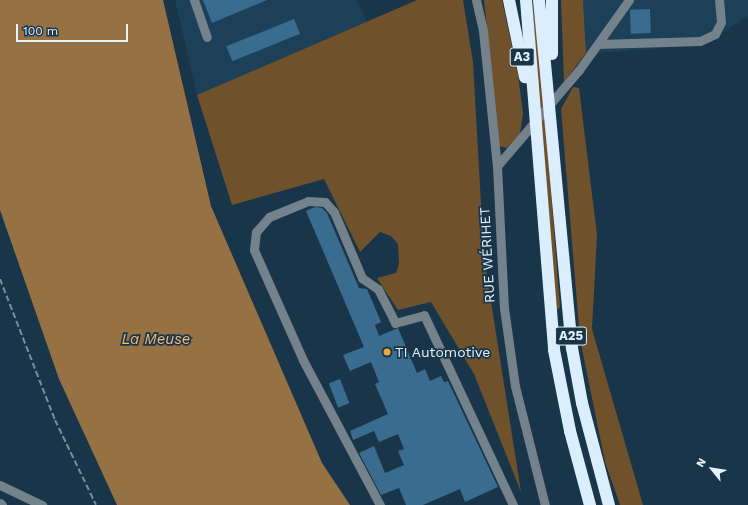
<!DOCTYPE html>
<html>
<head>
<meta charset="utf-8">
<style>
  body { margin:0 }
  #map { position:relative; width:748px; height:505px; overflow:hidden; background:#193549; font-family:"Work Sans",sans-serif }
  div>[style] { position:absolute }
  .built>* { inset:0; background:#1c4057 }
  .green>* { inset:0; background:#6f512b }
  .water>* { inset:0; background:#957143 }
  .building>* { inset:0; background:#3a6c8f; transform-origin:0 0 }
  .minor>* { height:9px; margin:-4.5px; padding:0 4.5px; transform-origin:4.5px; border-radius:4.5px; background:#74828c }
  .highway>* { height:12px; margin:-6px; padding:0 6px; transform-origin:6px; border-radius:6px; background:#daeefe }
  .rail>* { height:2px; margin-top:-1px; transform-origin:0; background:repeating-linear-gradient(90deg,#798e9d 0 6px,transparent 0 9px) }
  .dots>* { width:11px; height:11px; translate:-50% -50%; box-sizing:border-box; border:2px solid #193549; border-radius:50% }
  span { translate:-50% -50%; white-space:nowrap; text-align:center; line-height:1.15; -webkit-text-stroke:3.5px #193549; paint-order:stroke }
  .shield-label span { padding:1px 3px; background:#193549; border:1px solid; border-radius:3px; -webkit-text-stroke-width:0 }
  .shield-label { font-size:13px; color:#e6f3fe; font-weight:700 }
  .street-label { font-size:14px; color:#e6f3fe }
  .poi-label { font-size:14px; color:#e6f3fe }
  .left { translate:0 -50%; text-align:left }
  .water-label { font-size:15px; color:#f4bc78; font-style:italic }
  .north { position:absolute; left:692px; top:449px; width:40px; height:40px; -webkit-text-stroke:3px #193549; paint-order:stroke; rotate:300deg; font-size:11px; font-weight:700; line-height:16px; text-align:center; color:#e6f3fe }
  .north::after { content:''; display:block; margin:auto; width:14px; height:18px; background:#e6f3fe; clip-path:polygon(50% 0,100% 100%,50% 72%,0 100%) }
  .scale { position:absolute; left:16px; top:24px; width:112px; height:18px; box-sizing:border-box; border:2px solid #e6f3fe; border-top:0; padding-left:5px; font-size:12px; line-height:14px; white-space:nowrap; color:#e6f3fe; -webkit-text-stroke:3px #193549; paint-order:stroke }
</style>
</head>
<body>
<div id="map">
  <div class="built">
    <div style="clip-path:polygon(175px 0,357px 0,367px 22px,197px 95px)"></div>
    <div style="clip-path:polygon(583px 0,748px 0,748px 16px,704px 45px,599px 53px,593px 58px,586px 53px)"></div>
  </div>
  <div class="green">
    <div style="clip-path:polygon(417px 0,463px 0,473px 62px,484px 257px,521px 492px,474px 374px,431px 302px,398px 310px,377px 278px,396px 273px,399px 264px,398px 244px,391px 236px,380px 232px,360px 252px,324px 179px,232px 205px,197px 95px)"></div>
    <div style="clip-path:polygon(484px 0,502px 0,518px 75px,523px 113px,520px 134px,507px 148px,499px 146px)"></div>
    <div style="clip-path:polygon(532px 0,541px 62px,560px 307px,555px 313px)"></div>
    <div style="clip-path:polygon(561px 0,583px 0,586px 53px,564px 82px)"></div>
    <div style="clip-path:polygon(573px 87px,579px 88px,597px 235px,592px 329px,643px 505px,620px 505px,605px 462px,580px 339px,561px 109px)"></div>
  </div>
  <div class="water">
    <div style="clip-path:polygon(0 0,163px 0,211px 206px,322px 463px,350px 505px,117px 505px,59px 379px,0 210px)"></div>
  </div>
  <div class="building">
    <div style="clip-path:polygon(203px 0,267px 0,212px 23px)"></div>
    <div style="left:650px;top:9px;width:24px;height:20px;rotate:88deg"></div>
    <div style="left:294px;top:19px;width:16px;height:73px;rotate:68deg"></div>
    <div style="clip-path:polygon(315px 207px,322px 208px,327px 213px,359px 288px,367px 289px,381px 322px,375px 325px,379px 336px,398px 328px,417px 373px,425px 369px,430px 381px,441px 376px,444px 382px,448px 381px,498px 487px,465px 502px,460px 489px,423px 505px,406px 505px,399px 488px,381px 495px,359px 453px,374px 446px,385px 473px,404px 465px,398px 451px,404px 449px,398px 434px,379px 442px,374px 431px,353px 440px,350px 431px,388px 414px,375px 384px,379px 382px,371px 362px,350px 371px,343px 355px,364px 347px,306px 211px)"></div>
    <div style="left:340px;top:379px;width:26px;height:12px;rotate:69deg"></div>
  </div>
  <div class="minor">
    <div style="left:194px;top:0;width:39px;rotate:71deg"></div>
    <div style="left:476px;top:0;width:32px;rotate:77deg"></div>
    <div style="left:483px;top:31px;width:136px;rotate:84.1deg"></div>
    <div style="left:497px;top:166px;width:142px;rotate:87.2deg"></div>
    <div style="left:504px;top:308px;width:79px;rotate:82deg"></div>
    <div style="left:515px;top:386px;width:123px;rotate:75.9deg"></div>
    <div style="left:598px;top:44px;width:102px;rotate:-1.7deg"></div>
    <div style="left:700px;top:41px;width:17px;rotate:-25deg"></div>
    <div style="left:715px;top:34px;width:13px;rotate:-63deg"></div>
    <div style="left:721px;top:22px;width:22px;rotate:-95deg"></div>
    <div style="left:497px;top:166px;width:126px;rotate:-49.5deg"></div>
    <div style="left:579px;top:70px;width:86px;rotate:-54.5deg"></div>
    <div style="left:0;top:485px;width:47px;rotate:25.5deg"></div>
    <div style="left:0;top:503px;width:3px;rotate:45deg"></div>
    <div style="left:380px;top:505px;width:164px;rotate:-118deg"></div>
    <div style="left:303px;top:360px;width:120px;rotate:-114deg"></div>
    <div style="left:254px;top:250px;width:18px;rotate:-84deg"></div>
    <div style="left:256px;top:232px;width:20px;rotate:-49deg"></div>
    <div style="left:269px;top:217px;width:42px;rotate:-22.3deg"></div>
    <div style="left:308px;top:201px;width:17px;rotate:3deg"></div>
    <div style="left:325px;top:202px;width:13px;rotate:48deg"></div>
    <div style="left:334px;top:212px;width:72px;rotate:67deg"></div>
    <div style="left:362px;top:278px;width:19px;rotate:35deg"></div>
    <div style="left:378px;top:289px;width:38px;rotate:63deg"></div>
    <div style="left:395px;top:323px;width:30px;rotate:-15deg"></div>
    <div style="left:424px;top:315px;width:210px;rotate:64.9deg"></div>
  </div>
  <div class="highway">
    <div style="left:509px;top:0;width:79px;rotate:78.3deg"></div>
    <div style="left:526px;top:0;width:351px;rotate:85.4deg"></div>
    <div style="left:554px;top:350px;width:83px;rotate:78.8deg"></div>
    <div style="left:570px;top:431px;width:77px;rotate:74.9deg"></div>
    <div style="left:539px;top:0;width:350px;rotate:84.6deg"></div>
    <div style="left:572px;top:348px;width:56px;rotate:79.7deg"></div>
    <div style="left:582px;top:403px;width:106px;rotate:75.2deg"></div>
    <div style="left:552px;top:0;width:54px;rotate:90deg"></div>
  </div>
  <div class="rail">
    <div style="left:0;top:279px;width:151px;rotate:68.7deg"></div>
    <div style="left:55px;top:420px;width:94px;rotate:64.2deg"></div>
  </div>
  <div class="dots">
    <div style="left:387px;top:352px;background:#f0a63f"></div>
  </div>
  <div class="shield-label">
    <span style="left:522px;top:57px">A3</span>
    <span style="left:571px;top:336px">A25</span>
  </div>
  <div class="street-label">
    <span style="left:487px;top:255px;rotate:-93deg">RUE WÉRIHET</span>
  </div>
  <div class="poi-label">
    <span class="left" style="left:395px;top:352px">TI Automotive</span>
  </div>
  <div class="water-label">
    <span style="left:156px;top:340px">La Meuse</span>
  </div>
  <div class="north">N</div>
  <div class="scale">100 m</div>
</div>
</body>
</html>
